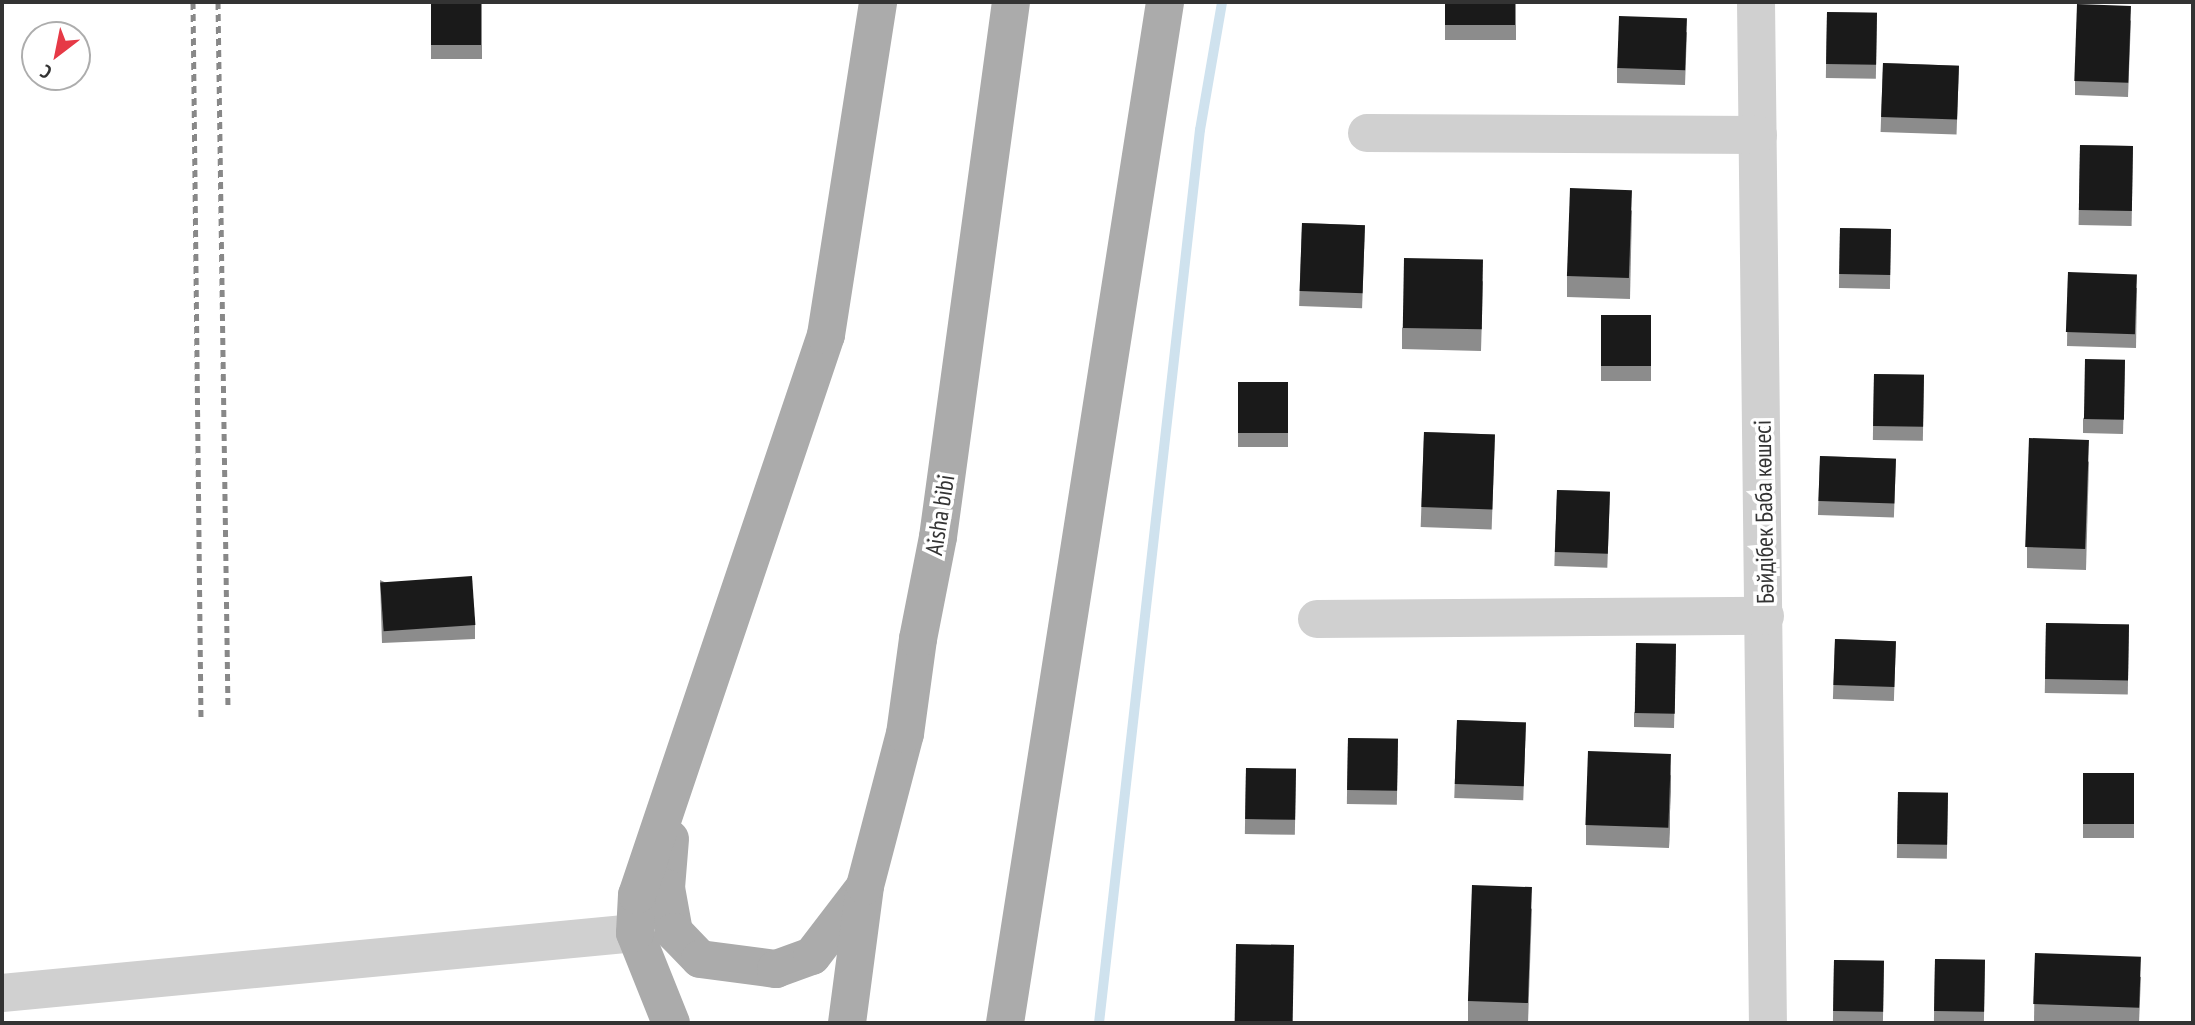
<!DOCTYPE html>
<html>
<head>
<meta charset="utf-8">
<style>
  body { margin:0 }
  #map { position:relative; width:2195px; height:1025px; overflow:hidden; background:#fff; font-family:"PT Sans Narrow",sans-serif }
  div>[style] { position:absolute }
  .stream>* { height:10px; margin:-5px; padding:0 5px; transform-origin:5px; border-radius:5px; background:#cfe2ee }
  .minor>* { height:38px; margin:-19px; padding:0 19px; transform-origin:19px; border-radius:19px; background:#d0d0d0 }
  .major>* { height:38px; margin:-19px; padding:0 19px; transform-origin:19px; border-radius:19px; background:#ababab }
  .rail>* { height:5px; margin-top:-2.5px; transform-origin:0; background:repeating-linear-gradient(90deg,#888 0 7px,transparent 0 12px) }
  .wall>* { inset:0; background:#8c8c8c; transform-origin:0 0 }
  .shaded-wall>* { inset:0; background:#5f5f5f }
  .building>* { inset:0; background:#1a1a1a; transform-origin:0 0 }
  span { translate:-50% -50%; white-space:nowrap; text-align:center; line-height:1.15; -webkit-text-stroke:7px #fff; paint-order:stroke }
  .street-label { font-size:24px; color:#333 }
  .frame { position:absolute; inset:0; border:4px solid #333; pointer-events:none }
  .north { position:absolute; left:21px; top:21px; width:70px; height:70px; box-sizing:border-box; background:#fff; border:2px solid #adadad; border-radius:50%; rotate:212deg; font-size:19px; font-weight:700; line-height:28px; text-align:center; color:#333 }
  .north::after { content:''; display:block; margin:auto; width:24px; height:32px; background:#e63946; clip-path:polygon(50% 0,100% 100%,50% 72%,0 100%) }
</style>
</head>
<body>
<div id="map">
  <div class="stream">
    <div style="left:1099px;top:1023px;width:899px;rotate:-83.55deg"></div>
    <div style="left:1200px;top:130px;width:130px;rotate:-80.2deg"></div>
  </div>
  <div class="minor">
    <div style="left:1756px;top:2px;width:1021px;rotate:89.33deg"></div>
    <div style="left:1367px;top:133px;width:391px;rotate:0.3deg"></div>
    <div style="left:1317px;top:619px;width:448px;rotate:-0.4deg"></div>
    <div style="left:2px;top:993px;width:636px;rotate:-5.41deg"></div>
  </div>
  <div class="major">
    <div style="left:670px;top:839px;width:49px;rotate:94.7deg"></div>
    <div style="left:666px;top:888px;width:45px;rotate:79.7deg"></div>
    <div style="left:674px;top:932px;width:37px;rotate:46deg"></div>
    <div style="left:700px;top:959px;width:77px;rotate:7.5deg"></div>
    <div style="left:776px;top:969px;width:38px;rotate:-20deg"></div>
    <div style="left:812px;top:956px;width:86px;rotate:-52.6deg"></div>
    <div style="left:671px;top:1023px;width:97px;rotate:-111.8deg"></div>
    <div style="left:635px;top:933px;width:38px;rotate:-87deg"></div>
    <div style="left:637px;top:895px;width:591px;rotate:-71.35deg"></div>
    <div style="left:826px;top:335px;width:337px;rotate:-81.1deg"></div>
    <div style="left:847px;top:1023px;width:138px;rotate:-82.5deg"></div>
    <div style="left:865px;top:886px;width:157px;rotate:-75.3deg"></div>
    <div style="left:905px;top:734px;width:96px;rotate:-82.2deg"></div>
    <div style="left:918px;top:639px;width:104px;rotate:-78.9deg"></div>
    <div style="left:938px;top:537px;width:540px;rotate:-82.23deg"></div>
    <div style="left:1005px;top:1023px;width:1033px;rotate:-81.09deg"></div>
  </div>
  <div class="rail">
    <div style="left:193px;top:2px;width:719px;rotate:89.36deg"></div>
    <div style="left:218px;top:2px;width:706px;rotate:89.19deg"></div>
  </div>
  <div class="wall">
    <div style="left:431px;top:2px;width:51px;height:57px"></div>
    <div style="left:1445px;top:2px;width:71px;height:38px"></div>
    <div style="left:1827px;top:12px;width:50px;height:66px;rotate:1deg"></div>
    <div style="clip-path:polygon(2131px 20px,2128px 97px,2075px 95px,2075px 81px)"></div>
    <div style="clip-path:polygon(1687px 32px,1685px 85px,1617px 83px,1617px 68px)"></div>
    <div style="left:1883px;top:63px;width:76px;height:69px;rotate:2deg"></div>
    <div style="left:2080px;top:145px;width:53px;height:80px;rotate:1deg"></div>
    <div style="clip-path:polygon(1632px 210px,1630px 299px,1567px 297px,1567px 276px)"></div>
    <div style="left:1302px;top:223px;width:63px;height:83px;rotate:2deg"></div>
    <div style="left:1840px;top:228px;width:51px;height:60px;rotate:1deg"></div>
    <div style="clip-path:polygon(2068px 272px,2137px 288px,2136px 348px,2067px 346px)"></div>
    <div style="clip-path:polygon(1483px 281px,1481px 351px,1402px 349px,1402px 328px)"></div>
    <div style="left:1601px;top:315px;width:50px;height:66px"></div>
    <div style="clip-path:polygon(2125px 360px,2123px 434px,2083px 433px,2083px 419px)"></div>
    <div style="left:1874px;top:374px;width:50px;height:66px;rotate:1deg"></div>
    <div style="left:1238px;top:382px;width:50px;height:65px"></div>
    <div style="left:1424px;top:432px;width:71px;height:95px;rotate:2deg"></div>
    <div style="left:1820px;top:456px;width:76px;height:59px;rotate:2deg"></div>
    <div style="clip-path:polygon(2089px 461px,2086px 570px,2027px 568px,2027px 547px)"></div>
    <div style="left:1557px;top:490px;width:53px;height:76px;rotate:2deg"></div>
    <div style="clip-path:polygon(380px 580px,475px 625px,475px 639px,382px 643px)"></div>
    <div style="left:2046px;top:623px;width:83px;height:70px;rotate:1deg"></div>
    <div style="left:1835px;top:639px;width:61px;height:60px;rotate:2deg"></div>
    <div style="clip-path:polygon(1676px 644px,1674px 728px,1634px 727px,1634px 713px)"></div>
    <div style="left:1457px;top:720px;width:69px;height:78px;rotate:2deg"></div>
    <div style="left:1348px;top:738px;width:50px;height:66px;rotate:1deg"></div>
    <div style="left:1246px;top:768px;width:50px;height:66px;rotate:1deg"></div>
    <div style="left:2083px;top:773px;width:51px;height:65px"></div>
    <div style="clip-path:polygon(1671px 775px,1669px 848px,1586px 845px,1586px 825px)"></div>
    <div style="left:1898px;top:792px;width:50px;height:66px;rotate:1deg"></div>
    <div style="clip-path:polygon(1532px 908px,1528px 1023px,1468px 1021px,1468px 1001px)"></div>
    <div style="clip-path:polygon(2035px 953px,2141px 977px,2139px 1023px,2034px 1023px)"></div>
    <div style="left:1935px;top:959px;width:50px;height:64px;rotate:1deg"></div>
    <div style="left:1834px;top:960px;width:50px;height:63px;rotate:1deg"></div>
  </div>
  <div class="shaded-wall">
    <div style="clip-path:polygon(1671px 754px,1671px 775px,1669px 848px,1669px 828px)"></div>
  </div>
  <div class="building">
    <div style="left:431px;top:2px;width:50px;height:43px"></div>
    <div style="left:1445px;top:2px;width:70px;height:23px"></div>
    <div style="left:2077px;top:4px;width:54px;height:77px;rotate:2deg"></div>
    <div style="left:1827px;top:12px;width:50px;height:52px;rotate:1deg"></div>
    <div style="left:1619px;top:16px;width:68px;height:52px;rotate:2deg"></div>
    <div style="left:1883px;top:63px;width:76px;height:54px;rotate:2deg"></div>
    <div style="left:2080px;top:145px;width:53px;height:65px;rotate:1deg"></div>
    <div style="left:1570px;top:188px;width:62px;height:88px;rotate:2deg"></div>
    <div style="left:1302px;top:223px;width:63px;height:68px;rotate:2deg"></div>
    <div style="left:1840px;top:228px;width:51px;height:46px;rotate:1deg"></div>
    <div style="left:1404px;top:258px;width:79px;height:70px;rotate:1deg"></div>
    <div style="left:2068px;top:272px;width:69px;height:60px;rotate:2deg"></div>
    <div style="left:1601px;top:315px;width:50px;height:51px"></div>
    <div style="left:2085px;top:359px;width:40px;height:60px;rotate:1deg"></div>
    <div style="left:1874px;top:374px;width:50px;height:52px;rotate:1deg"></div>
    <div style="left:1238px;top:382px;width:50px;height:51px"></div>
    <div style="left:1424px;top:432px;width:71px;height:75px;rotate:2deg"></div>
    <div style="left:2029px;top:438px;width:60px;height:109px;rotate:2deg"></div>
    <div style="left:1820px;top:456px;width:76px;height:45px;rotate:2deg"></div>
    <div style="left:1557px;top:490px;width:53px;height:62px;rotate:2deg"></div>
    <div style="left:472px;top:576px;width:49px;height:92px;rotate:86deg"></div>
    <div style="left:2046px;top:623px;width:83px;height:56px;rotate:1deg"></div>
    <div style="left:1835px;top:639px;width:61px;height:46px;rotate:2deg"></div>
    <div style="left:1636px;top:643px;width:40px;height:70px;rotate:1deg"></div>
    <div style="left:1457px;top:720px;width:69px;height:64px;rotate:2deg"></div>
    <div style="left:1348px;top:738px;width:50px;height:52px;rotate:1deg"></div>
    <div style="left:1588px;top:751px;width:83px;height:74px;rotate:2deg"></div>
    <div style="left:1246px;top:768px;width:50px;height:51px;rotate:1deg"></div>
    <div style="left:2083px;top:773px;width:51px;height:51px"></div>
    <div style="left:1898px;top:792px;width:50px;height:52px;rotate:1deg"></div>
    <div style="left:1472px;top:885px;width:60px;height:116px;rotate:2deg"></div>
    <div style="left:1236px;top:944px;width:58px;height:79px;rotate:1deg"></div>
    <div style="left:2035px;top:953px;width:106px;height:51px;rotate:2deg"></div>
    <div style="left:1935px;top:959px;width:50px;height:52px;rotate:1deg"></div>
    <div style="left:1834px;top:960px;width:50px;height:51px;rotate:1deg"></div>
  </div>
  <div class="street-label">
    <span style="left:1764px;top:512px;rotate:-91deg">Бәйдібек Баба көшесі</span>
    <span style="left:940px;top:515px;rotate:-81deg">Aisha bibi</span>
  </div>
  <div class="frame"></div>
  <div class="north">С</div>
</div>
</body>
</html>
